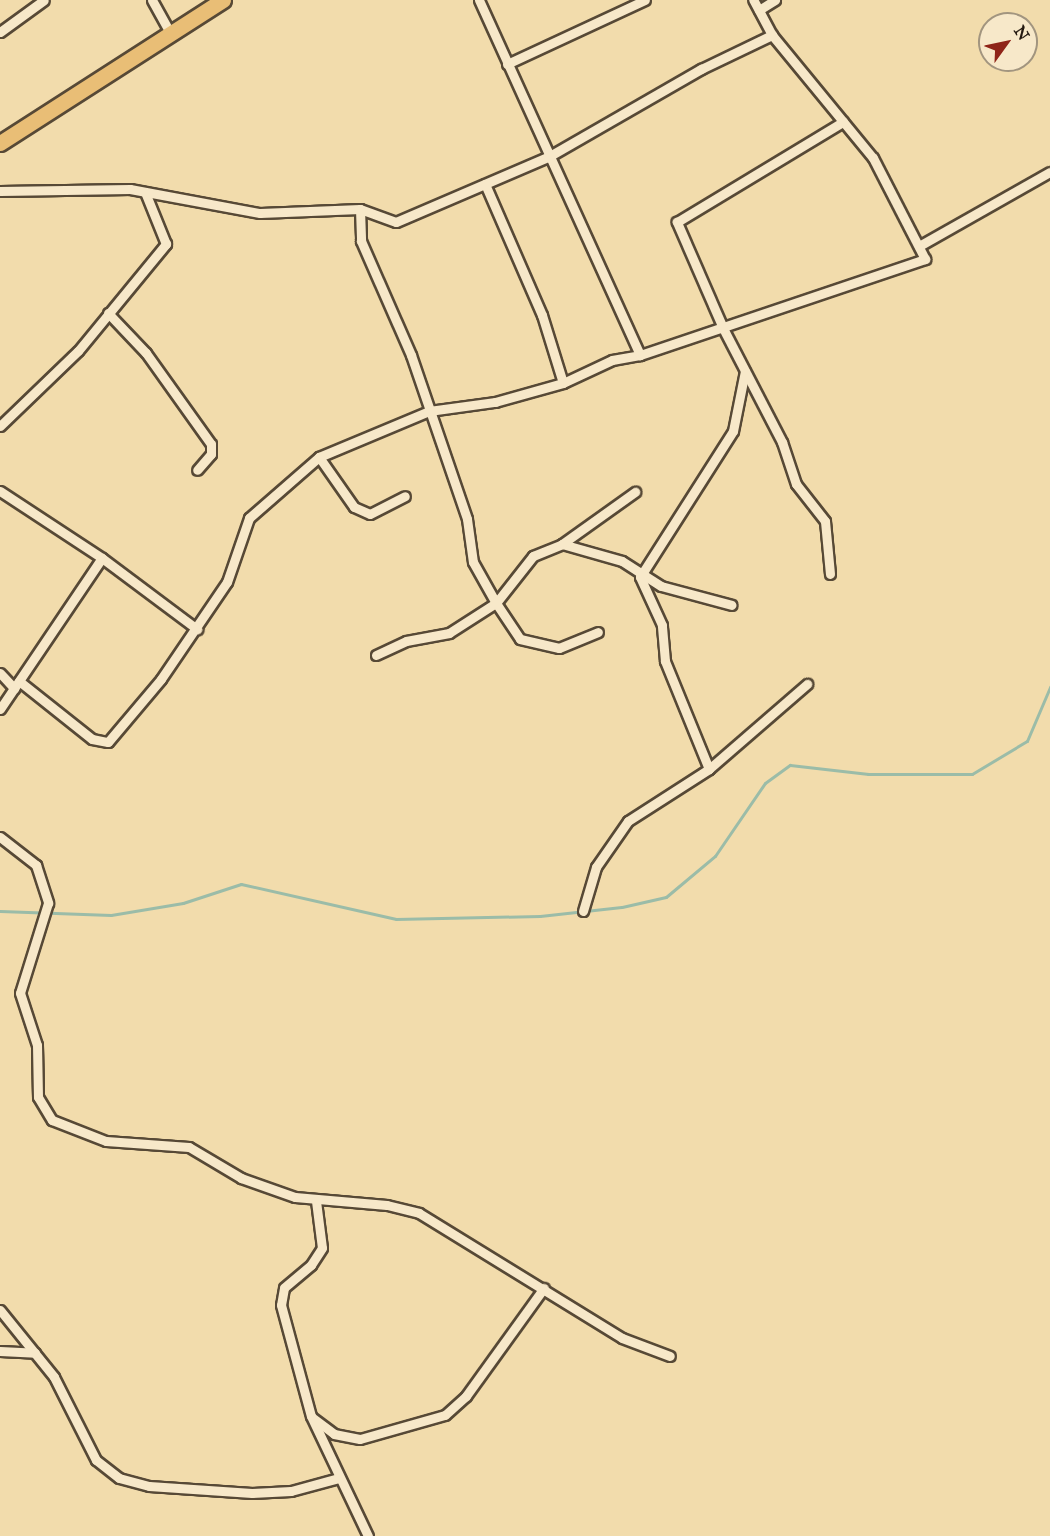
<!DOCTYPE html>
<html>
<head>
<meta charset="utf-8">
<style>
  body { margin:0 }
  #map { position:relative; width:1050px; height:1536px; overflow:hidden; background:#f2dcac; font-family:"IM FELL Great Primer",serif }
  div>[style] { position:absolute }
  .stream>* { height:3px; margin:-1.5px; padding:0 1.5px; transform-origin:1.5px; border-radius:1.5px; background:#9bbca8 }
  .roads { filter:drop-shadow(2px 0 #574936) drop-shadow(-2px 0 #574936) drop-shadow(0 2px #574936) drop-shadow(0 -2px #574936) }
  .minor>* { height:9px; margin:-4.5px; padding:0 4.5px; transform-origin:4.5px; border-radius:4.5px; background:#f7e8c9 }
  .primary>* { height:15px; margin:-7.5px; padding:0 7.5px; transform-origin:7.5px; border-radius:7.5px; background:#e9be76 }
  span { translate:-50% -50%; white-space:nowrap; text-align:center; line-height:1.15; -webkit-text-stroke:6px #f7e8c9; paint-order:stroke }
  .north { position:absolute; left:978px; top:12px; width:60px; height:60px; box-sizing:border-box; background:#f7e8c9; border:2px solid #a2957f; border-radius:50%; rotate:57deg; font-size:16px; font-weight:700; line-height:24px; text-align:center; color:#23180f }
  .north::after { content:''; display:block; margin:auto; width:21px; height:27px; background:#8f2418; clip-path:polygon(50% 0,100% 100%,50% 72%,0 100%) }
</style>
</head>
<body>
<div id="map">
  <div class="stream">
    <div style="left:0;top:911px;width:111px;rotate:2.1deg"></div>
    <div style="left:111px;top:915px;width:73px;rotate:-9.5deg"></div>
    <div style="left:183px;top:903px;width:61px;rotate:-18.1deg"></div>
    <div style="left:241px;top:884px;width:159px;rotate:12.7deg"></div>
    <div style="left:396px;top:919px;width:144px;rotate:-1.2deg"></div>
    <div style="left:540px;top:916px;width:82px;rotate:-6.3deg"></div>
    <div style="left:622px;top:907px;width:45px;rotate:-12.8deg"></div>
    <div style="left:666px;top:897px;width:64px;rotate:-39.9deg"></div>
    <div style="left:715px;top:856px;width:88px;rotate:-55.6deg"></div>
    <div style="left:765px;top:783px;width:31px;rotate:-36deg"></div>
    <div style="left:790px;top:765px;width:79px;rotate:6.6deg"></div>
    <div style="left:868px;top:774px;width:104px"></div>
    <div style="left:972px;top:774px;width:64px;rotate:-31deg"></div>
    <div style="left:1027px;top:741px;width:59px;rotate:-66.9deg"></div>
  </div>
  <div class="roads">
    <div class="minor">
      <div style="left:152px;top:0;width:38px;rotate:61deg"></div>
      <div style="left:479px;top:0;width:390px;rotate:65.6deg"></div>
      <div style="left:759px;top:10px;width:19px;rotate:-32deg"></div>
      <div style="left:0;top:32px;width:54px;rotate:-36deg"></div>
      <div style="left:507px;top:64px;width:152px;rotate:-24.9deg"></div>
      <div style="left:485px;top:184px;width:143px;rotate:66.5deg"></div>
      <div style="left:542px;top:315px;width:71px;rotate:72.8deg"></div>
      <div style="left:0;top:191px;width:130px;rotate:-0.9deg"></div>
      <div style="left:130px;top:189px;width:132px;rotate:10.5deg"></div>
      <div style="left:260px;top:213px;width:100px;rotate:-2.3deg"></div>
      <div style="left:360px;top:209px;width:38px;rotate:20deg"></div>
      <div style="left:396px;top:222px;width:165px;rotate:-23.2deg"></div>
      <div style="left:548px;top:157px;width:177px;rotate:-29.9deg"></div>
      <div style="left:701px;top:69px;width:79px;rotate:-25.6deg"></div>
      <div style="left:360px;top:209px;width:32px;rotate:88deg"></div>
      <div style="left:361px;top:241px;width:124px;rotate:66.3deg"></div>
      <div style="left:411px;top:355px;width:173px;rotate:71.1deg"></div>
      <div style="left:467px;top:519px;width:43px;rotate:82.1deg"></div>
      <div style="left:473px;top:562px;width:47px;rotate:60.7deg"></div>
      <div style="left:496px;top:603px;width:43px;rotate:56.3deg"></div>
      <div style="left:520px;top:639px;width:40px;rotate:13deg"></div>
      <div style="left:559px;top:648px;width:42px;rotate:-22.3deg"></div>
      <div style="left:919px;top:246px;width:150px;rotate:-29.5deg"></div>
      <div style="left:108px;top:313px;width:55px;rotate:46.5deg"></div>
      <div style="left:146px;top:353px;width:112px;rotate:54.5deg"></div>
      <div style="left:211px;top:444px;width:10px;rotate:90deg"></div>
      <div style="left:211px;top:454px;width:21px;rotate:131deg"></div>
      <div style="left:0;top:426px;width:108px;rotate:-43.9deg"></div>
      <div style="left:78px;top:351px;width:139px;rotate:-50.6deg"></div>
      <div style="left:166px;top:244px;width:56px;rotate:-112deg"></div>
      <div style="left:319px;top:457px;width:61px;rotate:55deg"></div>
      <div style="left:354px;top:507px;width:17px;rotate:24deg"></div>
      <div style="left:370px;top:514px;width:39px;rotate:-27deg"></div>
      <div style="left:0;top:491px;width:122px;rotate:33.3deg"></div>
      <div style="left:102px;top:558px;width:119px;rotate:36.8deg"></div>
      <div style="left:562px;top:544px;width:62px;rotate:15.8deg"></div>
      <div style="left:622px;top:561px;width:46px;rotate:32.7deg"></div>
      <div style="left:661px;top:586px;width:73px;rotate:15deg"></div>
      <div style="left:830px;top:574px;width:53px;rotate:-95.4deg"></div>
      <div style="left:825px;top:521px;width:47px;rotate:-128.1deg"></div>
      <div style="left:796px;top:484px;width:44px;rotate:-108.4deg"></div>
      <div style="left:782px;top:442px;width:128px;rotate:-117.4deg"></div>
      <div style="left:723px;top:328px;width:116px;rotate:-113.5deg"></div>
      <div style="left:677px;top:222px;width:194px;rotate:-31.1deg"></div>
      <div style="left:376px;top:655px;width:33px;rotate:-25deg"></div>
      <div style="left:406px;top:641px;width:44px;rotate:-10.5deg"></div>
      <div style="left:449px;top:633px;width:56px;rotate:-32.6deg"></div>
      <div style="left:496px;top:603px;width:60px;rotate:-51.8deg"></div>
      <div style="left:533px;top:556px;width:31px;rotate:-22deg"></div>
      <div style="left:562px;top:544px;width:90px;rotate:-35.5deg"></div>
      <div style="left:0;top:673px;width:21px;rotate:47deg"></div>
      <div style="left:19px;top:681px;width:93px;rotate:38.5deg"></div>
      <div style="left:92px;top:739px;width:16px;rotate:11deg"></div>
      <div style="left:108px;top:742px;width:82px;rotate:-49.9deg"></div>
      <div style="left:161px;top:679px;width:117px;rotate:-55.8deg"></div>
      <div style="left:227px;top:582px;width:68px;rotate:-71deg"></div>
      <div style="left:249px;top:518px;width:93px;rotate:-41.1deg"></div>
      <div style="left:319px;top:457px;width:119px;rotate:-22.7deg"></div>
      <div style="left:429px;top:411px;width:67px;rotate:-7.8deg"></div>
      <div style="left:495px;top:402px;width:71px;rotate:-15.6deg"></div>
      <div style="left:563px;top:383px;width:54px;rotate:-25.1deg"></div>
      <div style="left:612px;top:360px;width:28px;rotate:-10deg"></div>
      <div style="left:640px;top:355px;width:301px;rotate:-18.6deg"></div>
      <div style="left:925px;top:259px;width:114px;rotate:-117.2deg"></div>
      <div style="left:873px;top:158px;width:159px;rotate:-129.4deg"></div>
      <div style="left:772px;top:35px;width:40px;rotate:-118deg"></div>
      <div style="left:0;top:709px;width:182px;rotate:-56deg"></div>
      <div style="left:709px;top:769px;width:117px;rotate:-112.2deg"></div>
      <div style="left:665px;top:661px;width:36px;rotate:-95deg"></div>
      <div style="left:662px;top:625px;width:53px;rotate:-114.6deg"></div>
      <div style="left:640px;top:577px;width:173px;rotate:-57.5deg"></div>
      <div style="left:733px;top:431px;width:61px;rotate:-78.7deg"></div>
      <div style="left:0;top:837px;width:46px;rotate:37.9deg"></div>
      <div style="left:36px;top:865px;width:40px;rotate:72deg"></div>
      <div style="left:48px;top:903px;width:94px;rotate:107.3deg"></div>
      <div style="left:20px;top:993px;width:55px;rotate:71.9deg"></div>
      <div style="left:37px;top:1045px;width:52px;rotate:88.9deg"></div>
      <div style="left:38px;top:1097px;width:27px;rotate:59deg"></div>
      <div style="left:52px;top:1120px;width:58px;rotate:21.3deg"></div>
      <div style="left:106px;top:1141px;width:83px;rotate:4.1deg"></div>
      <div style="left:189px;top:1147px;width:61px;rotate:30.8deg"></div>
      <div style="left:241px;top:1178px;width:57px;rotate:19.4deg"></div>
      <div style="left:295px;top:1197px;width:92px;rotate:5deg"></div>
      <div style="left:387px;top:1205px;width:33px;rotate:14deg"></div>
      <div style="left:419px;top:1213px;width:238px;rotate:31.6deg"></div>
      <div style="left:622px;top:1338px;width:51px;rotate:20.6deg"></div>
      <div style="left:583px;top:911px;width:46px;rotate:-73.5deg"></div>
      <div style="left:596px;top:867px;width:56px;rotate:-55.2deg"></div>
      <div style="left:628px;top:821px;width:96px;rotate:-32.7deg"></div>
      <div style="left:709px;top:769px;width:130px;rotate:-40.9deg"></div>
      <div style="left:316px;top:1201px;width:47px;rotate:82.7deg"></div>
      <div style="left:322px;top:1248px;width:20px;rotate:123deg"></div>
      <div style="left:311px;top:1265px;width:35px;rotate:140deg"></div>
      <div style="left:284px;top:1288px;width:17px;rotate:100deg"></div>
      <div style="left:281px;top:1305px;width:115px;rotate:74.9deg"></div>
      <div style="left:311px;top:1416px;width:133px;rotate:64.6deg"></div>
      <div style="left:0;top:1310px;width:86px;rotate:51.1deg"></div>
      <div style="left:54px;top:1377px;width:93px;rotate:63.2deg"></div>
      <div style="left:96px;top:1460px;width:29px;rotate:38deg"></div>
      <div style="left:119px;top:1478px;width:31px;rotate:15deg"></div>
      <div style="left:149px;top:1486px;width:103px;rotate:3.9deg"></div>
      <div style="left:252px;top:1493px;width:39px;rotate:-3deg"></div>
      <div style="left:291px;top:1491px;width:50px;rotate:-15.2deg"></div>
      <div style="left:0;top:1351px;width:35px;rotate:3deg"></div>
      <div style="left:313px;top:1418px;width:26px;rotate:37deg"></div>
      <div style="left:334px;top:1434px;width:26px;rotate:11deg"></div>
      <div style="left:360px;top:1439px;width:88px;rotate:-15.8deg"></div>
      <div style="left:445px;top:1415px;width:28px;rotate:-42deg"></div>
      <div style="left:466px;top:1396px;width:133px;rotate:-54.2deg"></div>
    </div>
    <div class="primary">
      <div style="left:0;top:143px;width:265px;rotate:-32.7deg"></div>
    </div>
  </div>
  <div class="north">N</div>
</div>
</body>
</html>
